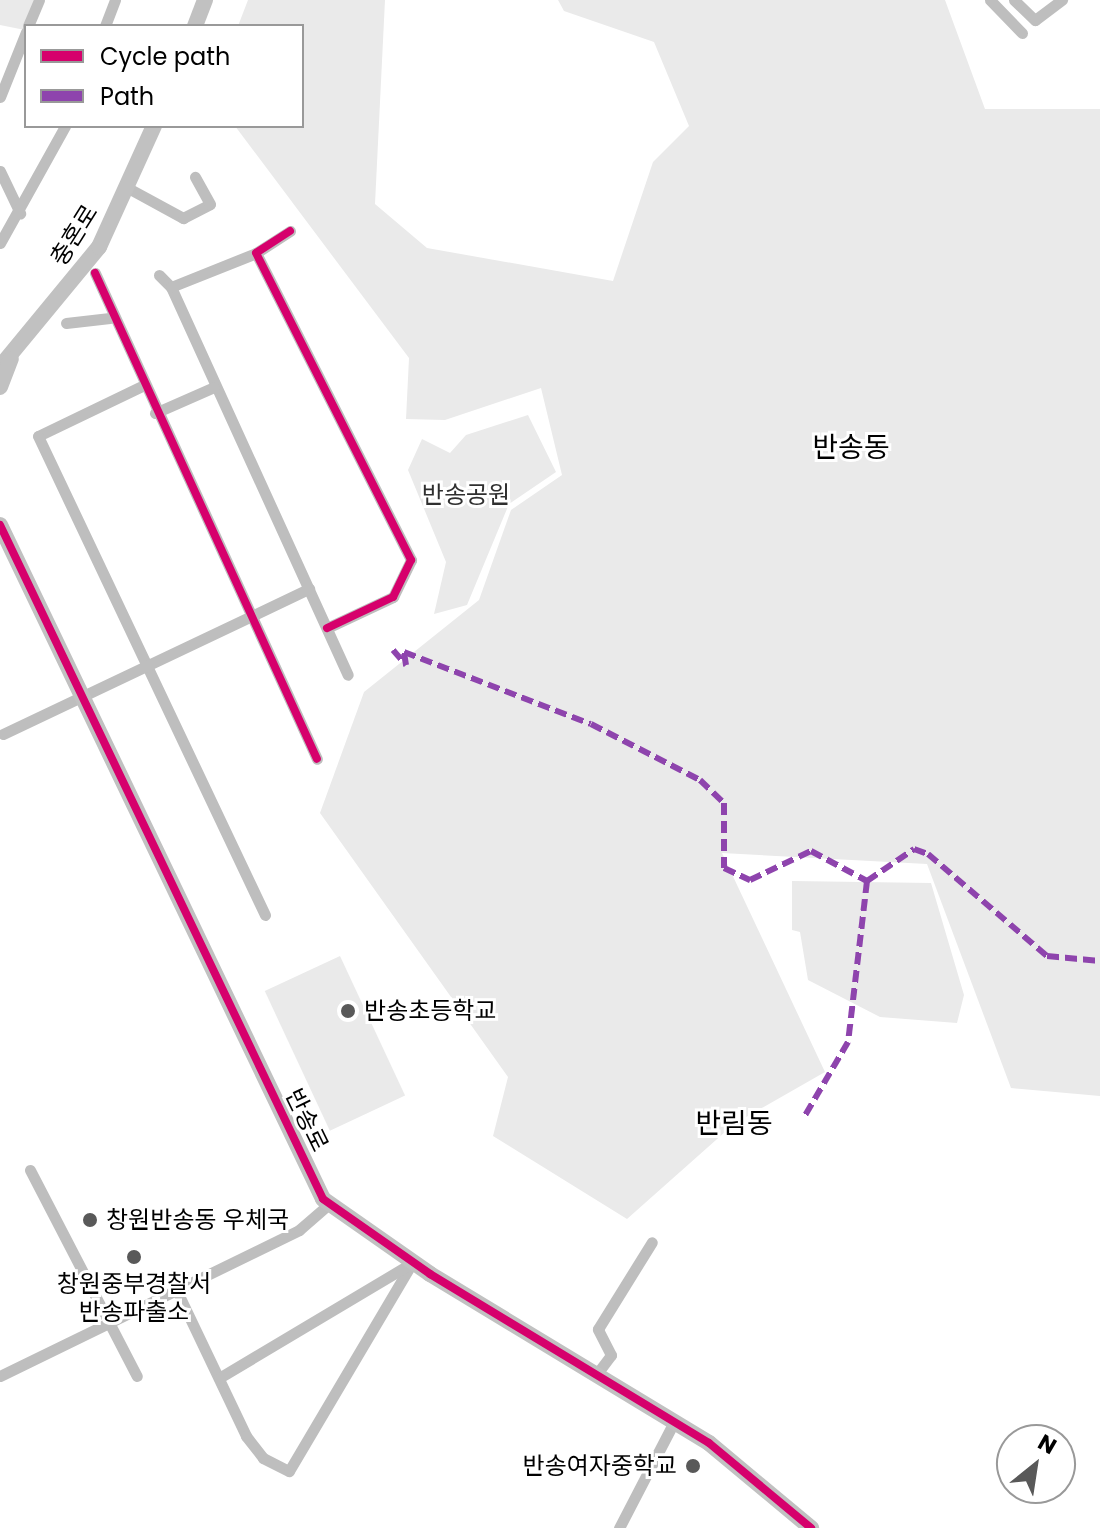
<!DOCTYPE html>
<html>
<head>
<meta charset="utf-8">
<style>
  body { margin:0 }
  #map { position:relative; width:1100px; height:1528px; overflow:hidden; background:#fff; font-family:Poppins,"Noto Sans KR",sans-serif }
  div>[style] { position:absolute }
  .green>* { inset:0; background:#eaeaea; transform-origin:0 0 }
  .street>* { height:11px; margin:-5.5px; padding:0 5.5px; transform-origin:5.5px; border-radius:5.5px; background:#bebebe }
  .secondary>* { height:16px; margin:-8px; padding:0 8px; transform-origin:8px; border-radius:8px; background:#c1c1c1 }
  .quiet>* { height:6px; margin-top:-3px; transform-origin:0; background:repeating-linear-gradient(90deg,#8e44ad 0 12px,transparent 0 18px) }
  .cycleway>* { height:8px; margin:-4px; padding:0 4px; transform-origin:4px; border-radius:4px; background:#d6006c }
  .dots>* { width:22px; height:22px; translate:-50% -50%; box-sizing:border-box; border:4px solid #fff; border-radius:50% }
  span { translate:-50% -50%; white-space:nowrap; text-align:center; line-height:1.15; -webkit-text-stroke:6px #fff; paint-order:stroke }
  .street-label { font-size:24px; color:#000 }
  .park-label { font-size:24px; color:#2f2f2f }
  .poi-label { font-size:24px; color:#000 }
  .left { translate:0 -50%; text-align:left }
  .right { translate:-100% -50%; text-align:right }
  .quarter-label { font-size:28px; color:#000 }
  .legend { position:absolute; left:24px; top:24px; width:280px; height:104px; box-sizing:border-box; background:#fff; border:2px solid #999; margin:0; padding:10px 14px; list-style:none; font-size:24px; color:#000 }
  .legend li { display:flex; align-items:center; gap:16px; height:40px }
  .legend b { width:40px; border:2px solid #999 }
  .north { position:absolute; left:996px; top:1424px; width:80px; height:80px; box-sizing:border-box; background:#fff; border:2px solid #999; border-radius:50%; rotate:30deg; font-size:22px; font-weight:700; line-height:32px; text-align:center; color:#000 }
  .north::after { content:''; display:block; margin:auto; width:28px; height:36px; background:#595959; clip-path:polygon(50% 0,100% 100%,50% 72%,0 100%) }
</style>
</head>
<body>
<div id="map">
  <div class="green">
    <div style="clip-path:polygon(0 0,36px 0,25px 30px,0 25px)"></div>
    <div style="clip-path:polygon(248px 0,385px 0,375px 204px,427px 248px,613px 281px,653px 162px,689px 126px,654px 42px,564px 11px,558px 0,945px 0,985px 109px,1100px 109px,1100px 1096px,1011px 1088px,927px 864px,722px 853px,825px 1072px,734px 1124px,627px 1219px,493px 1136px,508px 1077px,320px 813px,364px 692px,479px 600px,511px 510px,562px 475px,541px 388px,445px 420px,406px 419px,409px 358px,235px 126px,302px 126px,302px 26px,238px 26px)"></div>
    <div style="clip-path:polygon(528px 415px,556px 472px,509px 504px,467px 605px,434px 614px,446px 562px,408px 470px,422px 439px,450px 453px,466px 435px)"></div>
    <div style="clip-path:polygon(792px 881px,931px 883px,964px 995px,957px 1023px,880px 1017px,808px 980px,800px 932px,792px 930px)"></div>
    <div style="left:340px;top:956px;width:154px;height:83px;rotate:65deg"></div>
  </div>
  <div class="street">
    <div style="left:990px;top:0;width:46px;rotate:45.9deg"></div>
    <div style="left:1014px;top:0;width:29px;rotate:44deg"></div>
    <div style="left:1035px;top:20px;width:34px;rotate:-37deg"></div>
    <div style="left:28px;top:26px;width:28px;rotate:-67deg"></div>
    <div style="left:105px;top:26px;width:28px;rotate:-69deg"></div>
    <div style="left:0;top:97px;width:70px;rotate:-68.2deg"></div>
    <div style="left:0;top:171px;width:47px;rotate:64.5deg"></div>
    <div style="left:128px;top:188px;width:63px;rotate:28.6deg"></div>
    <div style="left:183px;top:218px;width:30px;rotate:-27deg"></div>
    <div style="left:210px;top:204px;width:31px;rotate:-119deg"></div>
    <div style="left:290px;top:231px;width:40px;rotate:147.1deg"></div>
    <div style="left:256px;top:253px;width:344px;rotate:63.2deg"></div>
    <div style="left:411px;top:560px;width:41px;rotate:115.9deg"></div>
    <div style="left:393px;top:597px;width:73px;rotate:154.8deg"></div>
    <div style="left:0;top:243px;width:134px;rotate:-60.9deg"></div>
    <div style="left:95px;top:273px;width:534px;rotate:65.45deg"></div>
    <div style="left:159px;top:275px;width:17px;rotate:45deg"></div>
    <div style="left:171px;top:287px;width:426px;rotate:65.5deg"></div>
    <div style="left:171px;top:287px;width:92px;rotate:-21.8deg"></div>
    <div style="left:66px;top:323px;width:44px;rotate:-6.5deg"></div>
    <div style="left:142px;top:386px;width:115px;rotate:154.3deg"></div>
    <div style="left:38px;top:436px;width:530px;rotate:64.64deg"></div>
    <div style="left:155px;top:413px;width:64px;rotate:-23.8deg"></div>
    <div style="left:3px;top:734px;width:339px;rotate:-25.4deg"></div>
    <div style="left:30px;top:1170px;width:232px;rotate:62.6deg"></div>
    <div style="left:176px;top:1289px;width:163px;rotate:64.5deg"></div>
    <div style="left:246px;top:1436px;width:28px;rotate:52deg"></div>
    <div style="left:263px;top:1458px;width:29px;rotate:27deg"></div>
    <div style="left:289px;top:1471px;width:242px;rotate:-59.4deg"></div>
    <div style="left:596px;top:1375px;width:25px;rotate:-53deg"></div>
    <div style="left:611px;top:1355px;width:29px;rotate:-117deg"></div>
    <div style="left:598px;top:1329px;width:102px;rotate:-58.2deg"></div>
    <div style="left:0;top:1376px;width:333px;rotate:-26deg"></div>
    <div style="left:299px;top:1230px;width:38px;rotate:-41deg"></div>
    <div style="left:219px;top:1378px;width:225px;rotate:-30.8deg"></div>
    <div style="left:619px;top:1528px;width:119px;rotate:-62.6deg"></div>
  </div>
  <div class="secondary">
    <div style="left:195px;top:26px;width:28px;rotate:-69deg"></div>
    <div style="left:0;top:367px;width:156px;rotate:-50.5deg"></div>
    <div style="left:99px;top:247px;width:133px;rotate:-65.6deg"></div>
    <div style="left:0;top:387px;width:30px;rotate:-69deg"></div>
    <div style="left:0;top:525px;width:747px;rotate:64.39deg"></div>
    <div style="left:323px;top:1199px;width:131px;rotate:35deg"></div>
    <div style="left:430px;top:1274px;width:326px;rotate:31.2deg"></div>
    <div style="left:709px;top:1443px;width:133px;rotate:39.8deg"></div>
  </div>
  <div class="quiet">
    <div style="left:393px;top:650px;width:20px;rotate:49deg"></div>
    <div style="left:406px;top:665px;width:13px;rotate:-99deg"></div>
    <div style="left:404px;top:652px;width:200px;rotate:21.1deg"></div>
    <div style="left:591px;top:724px;width:123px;rotate:27.2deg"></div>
    <div style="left:700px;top:780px;width:33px;rotate:44deg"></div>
    <div style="left:724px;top:803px;width:65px;rotate:90deg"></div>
    <div style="left:724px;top:868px;width:29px;rotate:25deg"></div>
    <div style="left:750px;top:880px;width:68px;rotate:-25.4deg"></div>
    <div style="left:811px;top:851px;width:64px;rotate:28.2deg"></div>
    <div style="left:867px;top:881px;width:162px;rotate:96.7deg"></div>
    <div style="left:848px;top:1042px;width:89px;rotate:120.3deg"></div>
    <div style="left:867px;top:881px;width:57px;rotate:-34.2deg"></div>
    <div style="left:914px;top:849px;width:15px;rotate:20deg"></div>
    <div style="left:928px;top:854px;width:157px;rotate:40.6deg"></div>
    <div style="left:1047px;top:956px;width:53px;rotate:5.4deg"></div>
  </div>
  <div class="cycleway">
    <div style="left:290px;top:231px;width:40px;rotate:147.1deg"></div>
    <div style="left:256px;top:253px;width:344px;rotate:63.2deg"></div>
    <div style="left:411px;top:560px;width:41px;rotate:115.9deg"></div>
    <div style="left:393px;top:597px;width:73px;rotate:154.8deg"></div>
    <div style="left:95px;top:273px;width:534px;rotate:65.45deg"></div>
    <div style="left:0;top:525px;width:747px;rotate:64.39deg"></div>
    <div style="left:323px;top:1199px;width:131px;rotate:35deg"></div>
    <div style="left:430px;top:1274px;width:326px;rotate:31.2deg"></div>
    <div style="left:709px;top:1443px;width:133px;rotate:39.8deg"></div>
  </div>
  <div class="dots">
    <div style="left:348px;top:1011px;background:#595959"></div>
    <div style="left:90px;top:1220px;background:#595959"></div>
    <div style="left:134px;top:1257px;background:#595959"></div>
    <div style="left:693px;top:1466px;background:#595959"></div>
  </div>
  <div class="street-label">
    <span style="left:74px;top:235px;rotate:-58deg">충혼로</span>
    <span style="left:307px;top:1120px;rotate:64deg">반송로</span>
  </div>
  <div class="park-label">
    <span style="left:466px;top:495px">반송공원</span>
  </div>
  <div class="poi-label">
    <span class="left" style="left:364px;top:1011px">반송초등학교</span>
    <span class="left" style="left:106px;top:1220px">창원반송동 우체국</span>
    <span style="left:134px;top:1298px">창원중부경찰서<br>반송파출소</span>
    <span class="right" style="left:677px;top:1466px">반송여자중학교</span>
  </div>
  <div class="quarter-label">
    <span style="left:851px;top:448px">반송동</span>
    <span style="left:734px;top:1124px">반림동</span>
  </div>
  <ul class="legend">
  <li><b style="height:10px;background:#d6006c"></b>Cycle path</li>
  <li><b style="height:10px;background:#8e44ad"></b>Path</li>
  </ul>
  <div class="north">N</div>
</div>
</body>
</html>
